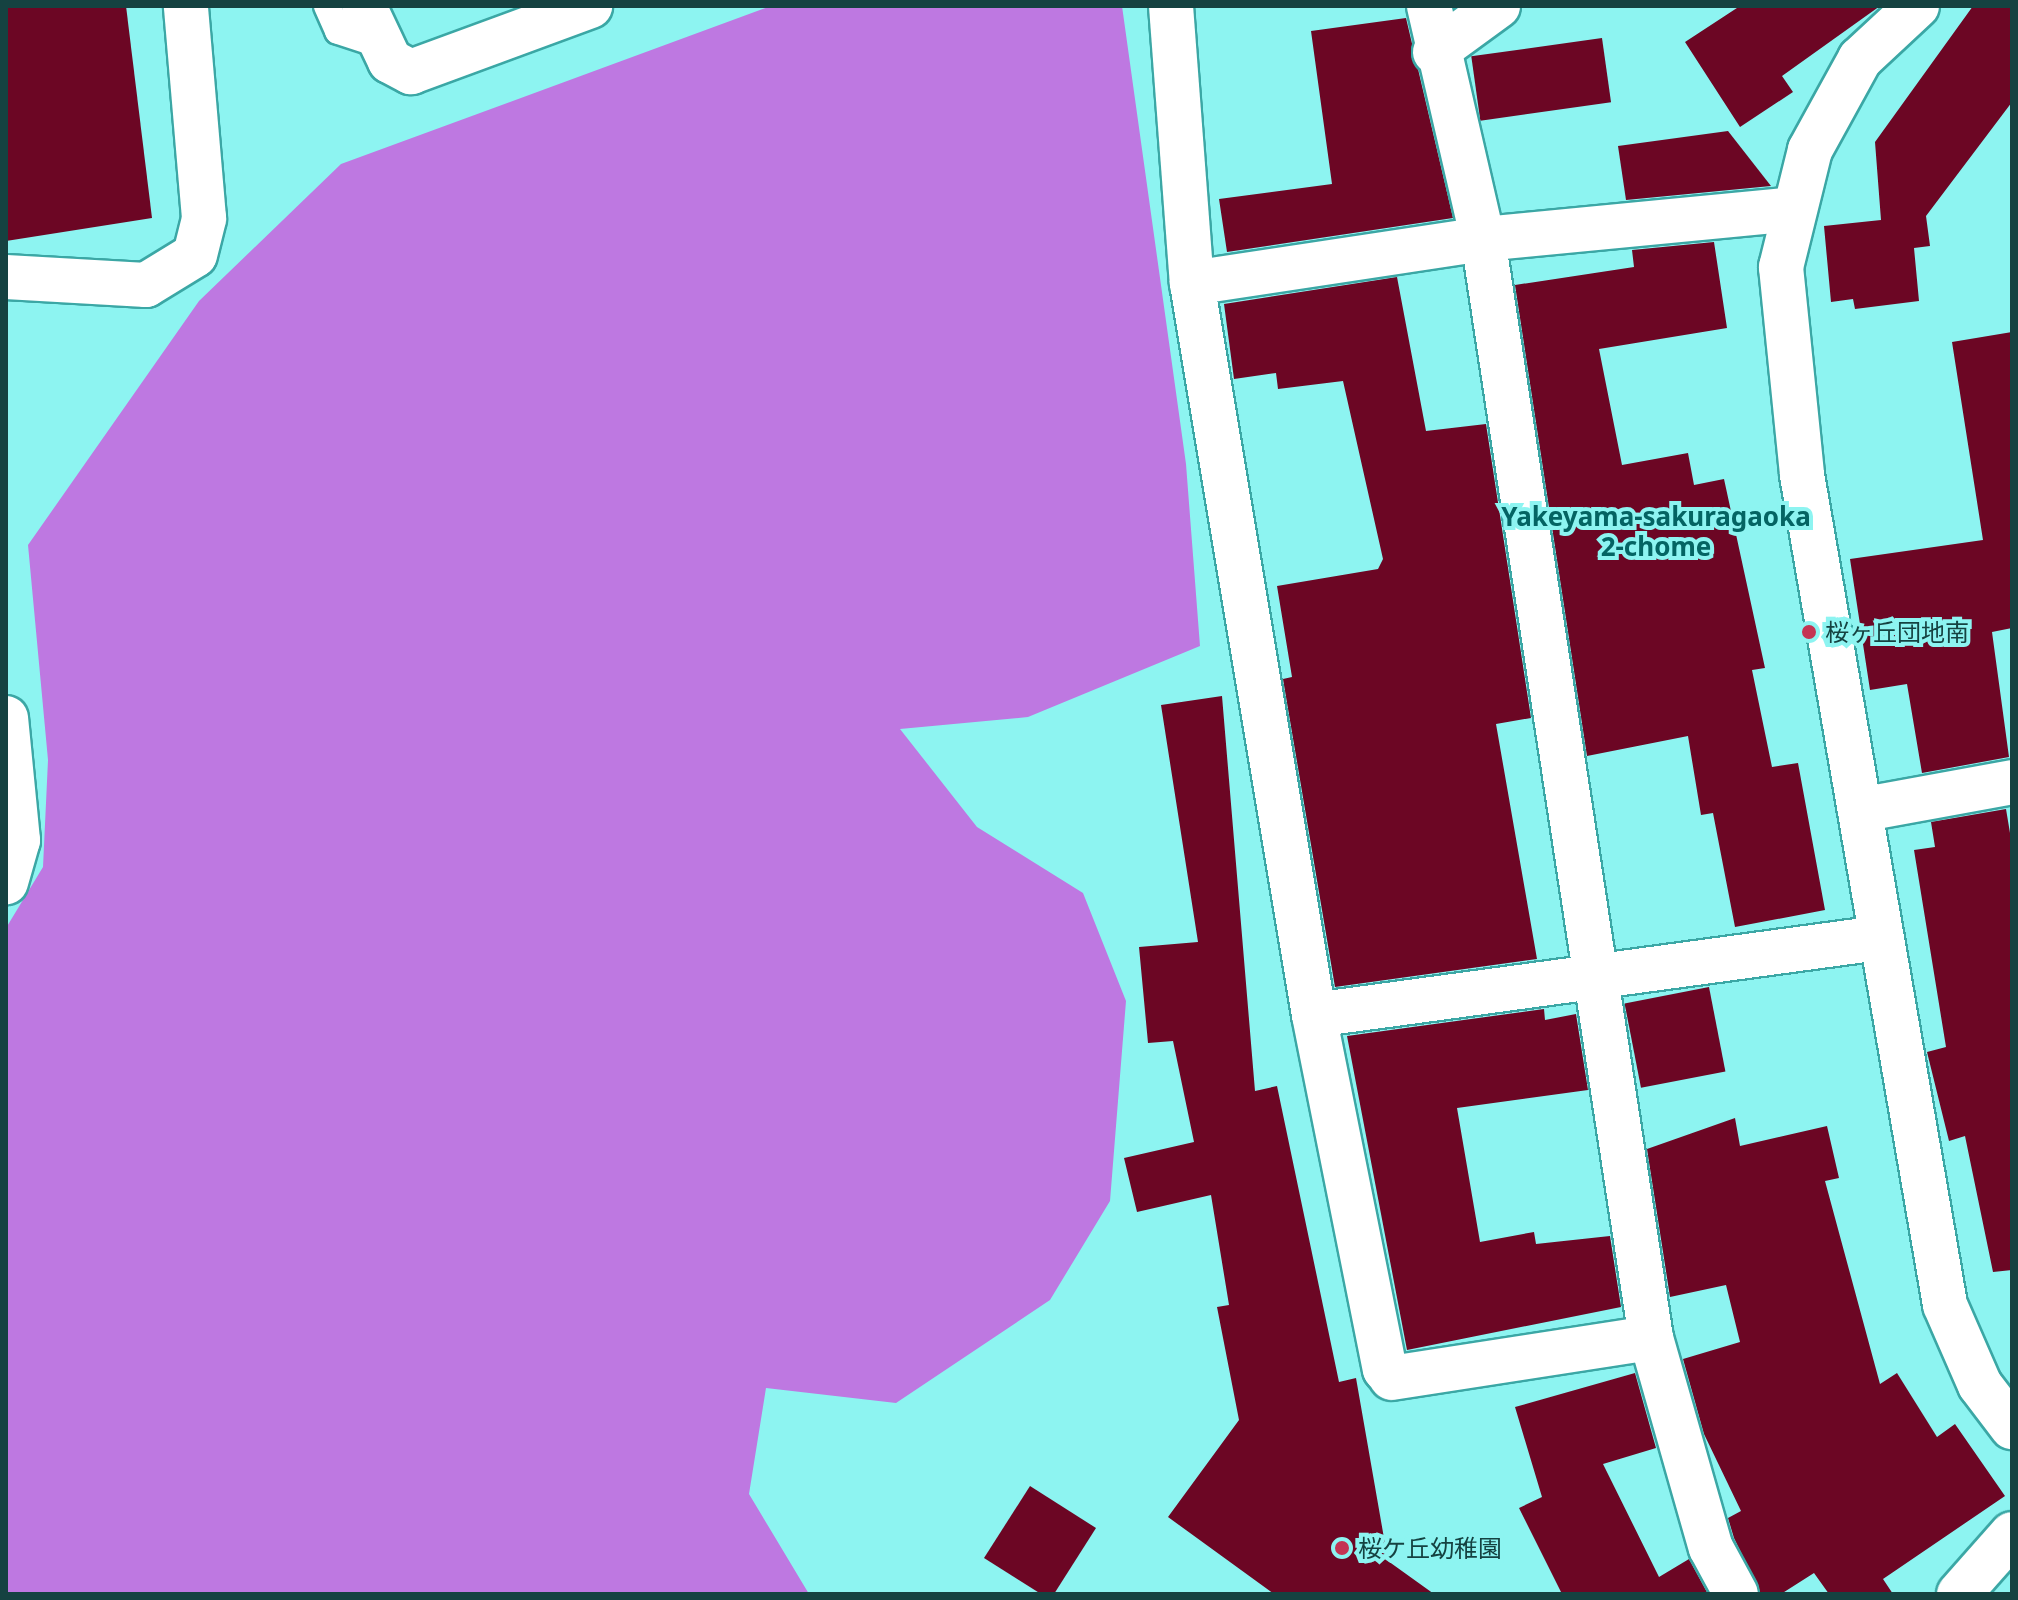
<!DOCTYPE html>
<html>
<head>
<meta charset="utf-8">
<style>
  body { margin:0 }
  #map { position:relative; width:2018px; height:1600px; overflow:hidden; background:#8df4f1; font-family:"Noto Sans","Noto Sans JP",sans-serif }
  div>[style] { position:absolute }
  .forest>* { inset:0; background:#be78e1 }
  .building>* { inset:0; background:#6c0624; transform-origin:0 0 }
  .roads { filter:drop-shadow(2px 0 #3ba7a5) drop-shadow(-2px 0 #3ba7a5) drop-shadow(0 2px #3ba7a5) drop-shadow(0 -2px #3ba7a5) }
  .service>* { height:26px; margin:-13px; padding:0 13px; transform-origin:13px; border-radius:13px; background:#fff }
  .minor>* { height:44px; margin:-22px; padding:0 22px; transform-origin:22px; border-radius:22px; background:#fff }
  .tertiary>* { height:44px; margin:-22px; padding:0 22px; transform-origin:22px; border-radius:22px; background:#fff }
  .dots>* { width:22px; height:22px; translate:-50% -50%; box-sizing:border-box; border:4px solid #8df4f1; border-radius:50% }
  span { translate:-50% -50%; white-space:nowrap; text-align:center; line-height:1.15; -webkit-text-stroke:8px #8df4f1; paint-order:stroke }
  .poi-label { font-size:24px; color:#154241 }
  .left { translate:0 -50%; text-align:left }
  .neighbourhood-label { font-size:26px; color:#046463; font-weight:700 }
  .frame { position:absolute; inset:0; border:8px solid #154241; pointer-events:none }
</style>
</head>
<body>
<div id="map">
  <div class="forest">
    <div style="clip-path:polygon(771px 6px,1122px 6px,1186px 464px,1200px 646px,1028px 717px,900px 729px,977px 827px,1083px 893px,1126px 1001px,1110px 1201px,1050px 1300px,896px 1403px,766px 1388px,749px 1494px,809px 1594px,6px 1594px,6px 928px,43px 867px,48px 760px,28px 545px,199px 301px,341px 164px)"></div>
  </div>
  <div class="building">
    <div style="clip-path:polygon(6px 6px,126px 6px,152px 218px,6px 241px)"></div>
    <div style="clip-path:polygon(1740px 6px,1880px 6px,1782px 76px,1793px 92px,1740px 127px,1685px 42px)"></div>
    <div style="clip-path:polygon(1973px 6px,2012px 6px,2012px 102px,1926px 216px,1930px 246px,1914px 248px,1919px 301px,1855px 309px,1853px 299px,1831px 302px,1824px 226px,1881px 220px,1875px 142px)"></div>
    <div style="clip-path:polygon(1406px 18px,1453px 218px,1227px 252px,1219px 199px,1332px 184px,1311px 31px)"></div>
    <div style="left:1602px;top:38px;width:65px;height:132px;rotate:82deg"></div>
    <div style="clip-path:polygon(1728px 131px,1771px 186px,1626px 200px,1618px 146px)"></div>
    <div style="clip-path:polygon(1714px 242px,1727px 328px,1599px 349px,1622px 465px,1688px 453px,1694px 485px,1724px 479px,1765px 668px,1752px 670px,1772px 767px,1798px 763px,1825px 910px,1735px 927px,1713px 813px,1701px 815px,1688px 736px,1587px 756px,1515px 285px,1634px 267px,1632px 250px)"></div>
    <div style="clip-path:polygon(1397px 277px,1426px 431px,1486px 424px,1531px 718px,1496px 724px,1537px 959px,1335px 987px,1283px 679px,1292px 677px,1277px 586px,1378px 569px,1383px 559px,1343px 381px,1278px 389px,1276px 373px,1234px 379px,1224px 304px)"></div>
    <div style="clip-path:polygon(2012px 332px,2012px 628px,1992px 632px,2009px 757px,1922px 773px,1907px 684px,1870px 690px,1850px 559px,1983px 540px,1952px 342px)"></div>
    <div style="clip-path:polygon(1222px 696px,1255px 1091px,1277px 1086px,1339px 1382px,1356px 1378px,1388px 1561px,1434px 1594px,1274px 1594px,1168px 1517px,1239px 1420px,1217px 1307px,1229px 1305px,1211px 1195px,1137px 1212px,1124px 1158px,1194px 1142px,1173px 1041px,1148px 1043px,1139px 947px,1198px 942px,1161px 705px)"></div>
    <div style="clip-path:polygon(2006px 809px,2012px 845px,2012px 1270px,1993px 1272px,1965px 1136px,1949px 1141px,1927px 1052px,1946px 1047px,1914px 850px,1935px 847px,1931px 822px)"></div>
    <div style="left:1709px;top:987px;width:86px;height:86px;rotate:79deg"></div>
    <div style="clip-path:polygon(1544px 1009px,1545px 1020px,1576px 1014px,1588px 1090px,1457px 1108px,1480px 1242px,1534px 1232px,1536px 1244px,1610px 1236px,1621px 1307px,1407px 1350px,1347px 1036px)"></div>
    <div style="clip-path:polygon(1735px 1118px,1740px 1146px,1827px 1126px,1839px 1178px,1825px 1181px,1880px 1384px,1897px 1373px,1937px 1437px,1955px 1424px,2005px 1496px,1883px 1579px,1893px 1594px,1829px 1594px,1814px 1573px,1781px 1594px,1761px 1594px,1734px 1538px,1728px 1518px,1741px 1511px,1704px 1434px,1683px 1359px,1740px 1342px,1726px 1285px,1670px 1297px,1647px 1149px)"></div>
    <div style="clip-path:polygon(1635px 1373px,1656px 1448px,1603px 1464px,1659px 1577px,1689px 1559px,1708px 1594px,1562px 1594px,1519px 1508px,1542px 1497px,1515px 1407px)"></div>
    <div style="clip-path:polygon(1030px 1486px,1096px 1528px,1054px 1594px,1041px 1594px,984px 1558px)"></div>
  </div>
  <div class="roads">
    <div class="service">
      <div style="left:327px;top:6px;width:27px;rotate:66deg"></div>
      <div style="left:338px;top:31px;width:45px;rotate:18deg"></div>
    </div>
    <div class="minor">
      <div style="left:364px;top:6px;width:61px;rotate:64.7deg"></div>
      <div style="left:390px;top:61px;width:24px;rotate:28deg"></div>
      <div style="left:411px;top:72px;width:191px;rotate:-20.2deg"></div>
      <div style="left:1171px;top:6px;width:278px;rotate:85.7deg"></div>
      <div style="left:1192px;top:283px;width:742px;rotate:80.54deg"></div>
      <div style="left:1314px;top:1015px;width:361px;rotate:78.7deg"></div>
      <div style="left:1385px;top:1369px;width:11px;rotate:52deg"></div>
      <div style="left:1392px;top:1378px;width:262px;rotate:-8.8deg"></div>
      <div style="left:1651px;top:1338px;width:218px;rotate:74.1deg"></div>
      <div style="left:1711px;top:1548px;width:52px;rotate:61.5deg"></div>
      <div style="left:1429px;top:6px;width:239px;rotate:77deg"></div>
      <div style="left:1483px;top:239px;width:1112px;rotate:81.31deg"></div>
      <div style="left:1435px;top:52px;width:78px;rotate:-36.1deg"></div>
      <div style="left:6px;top:277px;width:140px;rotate:3.3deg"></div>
      <div style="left:146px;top:285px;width:57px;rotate:-31.5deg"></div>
      <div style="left:195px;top:255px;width:38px;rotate:-76deg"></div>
      <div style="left:204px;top:218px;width:213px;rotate:-94.9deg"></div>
      <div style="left:1192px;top:283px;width:294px;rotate:-8.6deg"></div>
      <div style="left:1483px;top:239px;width:311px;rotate:-5.5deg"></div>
      <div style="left:6px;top:718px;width:123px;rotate:84.4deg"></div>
      <div style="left:18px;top:840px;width:44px;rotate:105.9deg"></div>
      <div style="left:1860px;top:810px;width:155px;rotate:-10.4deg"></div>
      <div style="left:1314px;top:1015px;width:570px;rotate:-7.76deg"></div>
      <div style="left:1959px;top:1594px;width:80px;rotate:-48.5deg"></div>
    </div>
    <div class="tertiary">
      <div style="left:1917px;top:6px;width:78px;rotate:137.1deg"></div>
      <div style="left:1860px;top:59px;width:104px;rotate:118.8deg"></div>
      <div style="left:1810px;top:150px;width:121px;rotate:103.9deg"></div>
      <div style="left:1781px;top:267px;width:209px;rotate:84.2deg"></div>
      <div style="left:1802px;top:475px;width:842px;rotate:80.22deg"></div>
      <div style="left:1945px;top:1305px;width:87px;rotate:66.4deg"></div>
      <div style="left:1980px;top:1385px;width:53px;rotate:52.7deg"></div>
    </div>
  </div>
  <div class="dots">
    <div style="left:1809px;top:632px;background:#c43453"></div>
    <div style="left:1342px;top:1548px;background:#c43453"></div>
  </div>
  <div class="poi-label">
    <span class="left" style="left:1825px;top:632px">桜ヶ丘団地南</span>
    <span class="left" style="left:1358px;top:1548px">桜ケ丘幼稚園</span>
  </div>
  <div class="neighbourhood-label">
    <span style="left:1656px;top:532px">Yakeyama-sakuragaoka<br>2-chome</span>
  </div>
  <div class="frame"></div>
</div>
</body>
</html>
